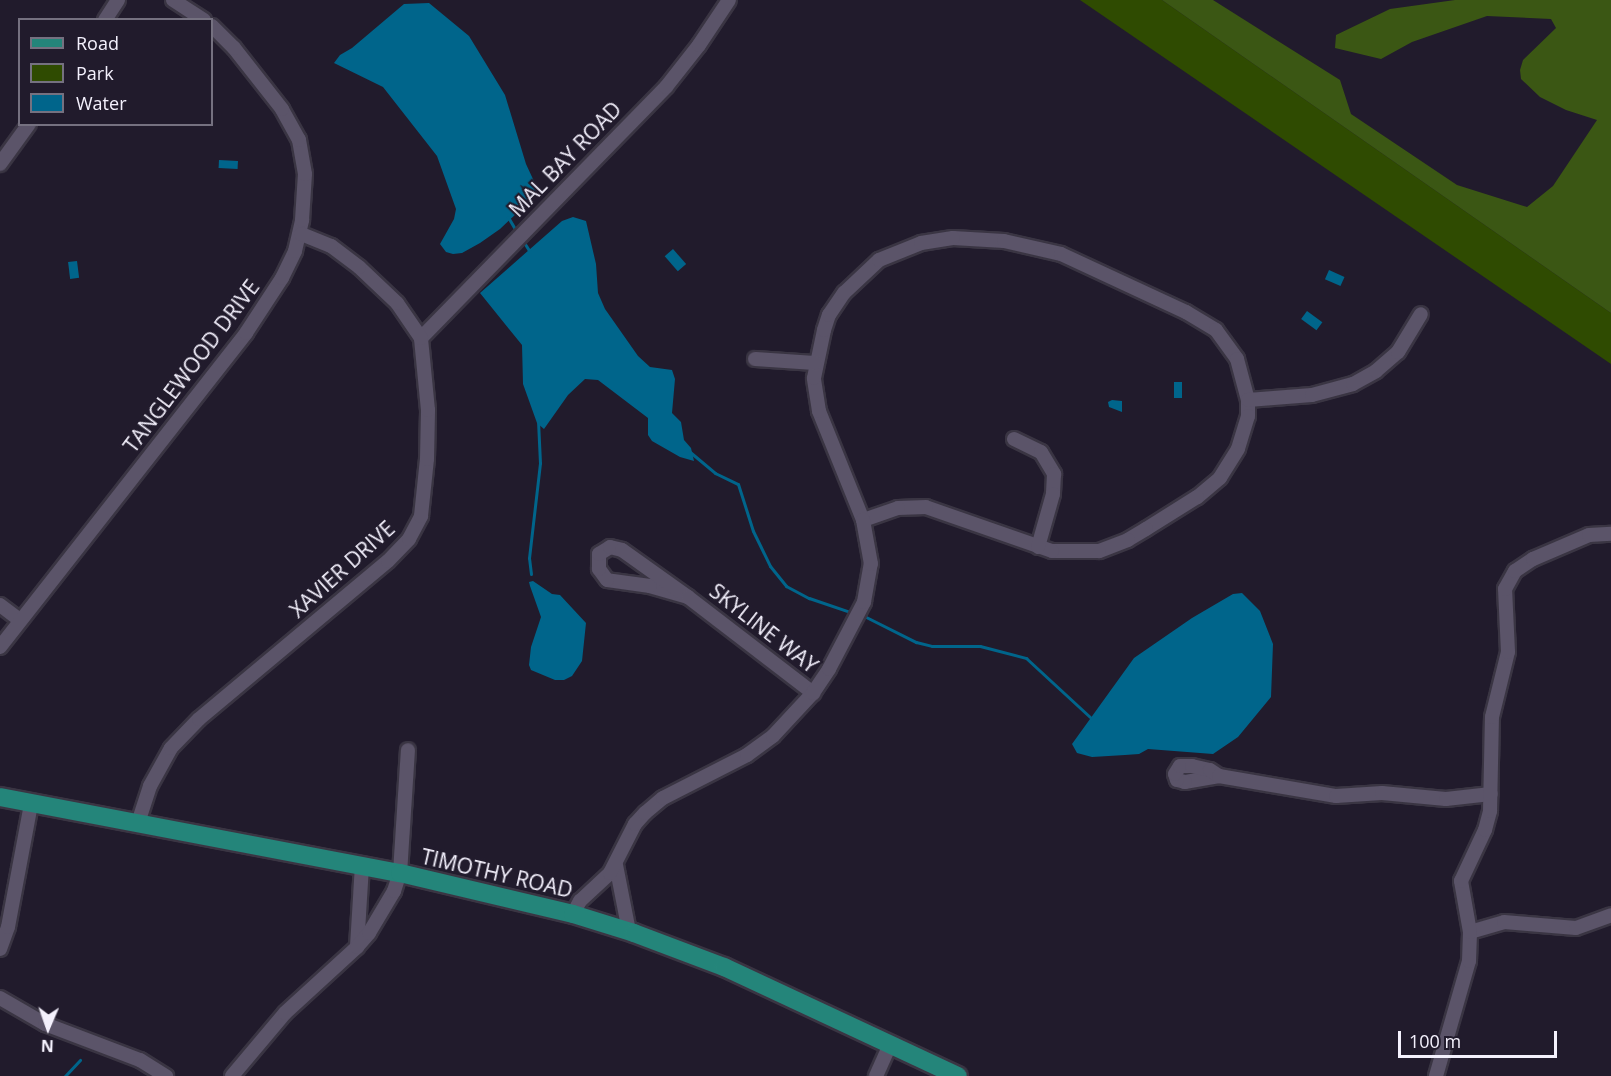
<!DOCTYPE html>
<html>
<head>
<meta charset="utf-8">
<style>
  body { margin:0 }
  #map { position:relative; width:1611px; height:1076px; overflow:hidden; background:#211b2c; font-family:"Open Sans",sans-serif }
  div>[style] { position:absolute }
  .green>* { inset:0; background:#2f4b01 }
  .forest>* { inset:0; background:#3b5714 }
  .water>* { inset:0; background:#00658b; transform-origin:0 0 }
  .stream>* { height:3px; margin:-1.5px; padding:0 1.5px; transform-origin:1.5px; border-radius:1.5px; background:#00658b }
  .roads { filter:drop-shadow(2px 0 #3a3543) drop-shadow(-2px 0 #3a3543) drop-shadow(0 2px #3a3543) drop-shadow(0 -2px #3a3543) }
  .minor>* { height:14px; margin:-7px; padding:0 7px; transform-origin:7px; border-radius:7px; background:#5b5469 }
  .major>* { height:18px; margin:-9px; padding:0 9px; transform-origin:9px; border-radius:9px; background:#24857a }
  span { translate:-50% -50%; white-space:nowrap; text-align:center; line-height:1.15; -webkit-text-stroke:4.5px #211b2c; paint-order:stroke }
  .street-label { font-size:21px; color:#f4f1fd }
  .legend { position:absolute; left:18px; top:18px; width:195px; height:108px; box-sizing:border-box; background:#211b2c; border:2px solid #757180; margin:0; padding:8px 10px; list-style:none; font-size:18px; color:#f4f1fd }
  .legend li { display:flex; align-items:center; gap:12px; height:30px }
  .legend b { width:30px; border:2px solid #757180 }
  .north { position:absolute; left:18px; top:998px; width:60px; height:60px; -webkit-text-stroke:4px #211b2c; paint-order:stroke; rotate:182deg; font-size:16px; font-weight:700; line-height:24px; text-align:center; color:#f4f1fd }
  .north::after { content:''; display:block; margin:auto; width:21px; height:27px; background:#f4f1fd; clip-path:polygon(50% 0,100% 100%,50% 72%,0 100%) }
  .scale { position:absolute; left:1398px; top:1031px; width:159px; height:27px; box-sizing:border-box; border:3px solid #f4f1fd; border-top:0; padding-left:8px; font-size:18px; line-height:21px; white-space:nowrap; color:#f4f1fd; -webkit-text-stroke:4px #211b2c; paint-order:stroke }
</style>
</head>
<body>
<div id="map">
  <div class="green">
    <div style="clip-path:polygon(1080px 0,1162px 0,1611px 313px,1611px 364px)"></div>
  </div>
  <div class="forest">
    <div style="clip-path:polygon(1162px 0,1213px 0,1340px 80px,1351px 114px,1457px 185px,1527px 207px,1553px 186px,1597px 120px,1566px 110px,1540px 97px,1521px 79px,1520px 70px,1523px 60px,1556px 28px,1551px 19px,1487px 16px,1412px 42px,1381px 59px,1335px 48px,1336px 35px,1390px 9px,1455px 0,1611px 0,1611px 313px)"></div>
  </div>
  <div class="water">
    <div style="clip-path:polygon(429px 3px,469px 36px,505px 95px,526px 164px,539px 192px,500px 229px,480px 243px,462px 253px,453px 254px,446px 252px,440px 244px,454px 219px,456px 209px,437px 156px,383px 87px,334px 63px,340px 55px,352px 48px,404px 4px)"></div>
    <div style="left:219px;top:160px;width:19px;height:8px;rotate:3deg"></div>
    <div style="clip-path:polygon(573px 217px,586px 221px,596px 264px,598px 293px,605px 309px,638px 356px,650px 367px,672px 370px,675px 379px,672px 413px,681px 422px,684px 440px,691px 448px,694px 461px,680px 457px,652px 441px,648px 435px,648px 418px,598px 380px,585px 379px,568px 395px,544px 429px,537px 423px,523px 384px,522px 345px,480px 293px,562px 221px)"></div>
    <div style="left:673px;top:249px;width:20px;height:11px;rotate:49deg"></div>
    <div style="left:77px;top:261px;width:17px;height:9px;rotate:83deg"></div>
    <div style="left:1329px;top:270px;width:17px;height:10px;rotate:24deg"></div>
    <div style="left:1307px;top:311px;width:19px;height:10px;rotate:36deg"></div>
    <div style="left:1174px;top:382px;width:8px;height:16px"></div>
    <div style="clip-path:polygon(1112px 400px,1122px 401px,1122px 412px,1109px 407px,1108px 402px)"></div>
    <div style="clip-path:polygon(533px 581px,552px 594px,560px 595px,586px 623px,582px 661px,572px 676px,564px 680px,555px 680px,531px 670px,529px 665px,531px 647px,541px 617px,530px 586px,529px 582px)"></div>
    <div style="clip-path:polygon(1242px 593px,1260px 611px,1273px 644px,1271px 697px,1238px 737px,1213px 754px,1148px 749px,1139px 754px,1125px 755px,1092px 757px,1077px 753px,1072px 744px,1134px 658px,1192px 618px,1233px 594px)"></div>
  </div>
  <div class="stream">
    <div style="left:508px;top:217px;width:14px;rotate:60deg"></div>
    <div style="left:525px;top:244px;width:9px;rotate:58deg"></div>
    <div style="left:690px;top:452px;width:33px;rotate:40deg"></div>
    <div style="left:715px;top:473px;width:25px;rotate:26deg"></div>
    <div style="left:738px;top:484px;width:49px;rotate:72.3deg"></div>
    <div style="left:753px;top:531px;width:39px;rotate:64deg"></div>
    <div style="left:770px;top:566px;width:26px;rotate:51deg"></div>
    <div style="left:786px;top:586px;width:26px;rotate:28deg"></div>
    <div style="left:809px;top:598px;width:43px;rotate:18.9deg"></div>
    <div style="left:531px;top:574px;width:16px;rotate:-97deg"></div>
    <div style="left:529px;top:558px;width:96px;rotate:-83.4deg"></div>
    <div style="left:540px;top:463px;width:43px;rotate:-92.7deg"></div>
    <div style="left:866px;top:617px;width:56px;rotate:26.6deg"></div>
    <div style="left:916px;top:642px;width:16px;rotate:14deg"></div>
    <div style="left:932px;top:646px;width:48px"></div>
    <div style="left:980px;top:646px;width:48px;rotate:14.6deg"></div>
    <div style="left:1026px;top:658px;width:87px;rotate:42.7deg"></div>
    <div style="left:65px;top:1076px;width:22px;rotate:-47deg"></div>
  </div>
  <div class="roads">
    <div class="minor">
      <div style="left:173px;top:0;width:37px;rotate:33deg"></div>
      <div style="left:105px;top:20px;width:24px;rotate:-57deg"></div>
      <div style="left:0;top:164px;width:49px;rotate:-54.1deg"></div>
      <div style="left:953px;top:238px;width:51px;rotate:3.4deg"></div>
      <div style="left:1004px;top:241px;width:58px;rotate:12.8deg"></div>
      <div style="left:1061px;top:254px;width:138px;rotate:24.9deg"></div>
      <div style="left:1186px;top:312px;width:35px;rotate:31deg"></div>
      <div style="left:1216px;top:330px;width:36px;rotate:54deg"></div>
      <div style="left:1237px;top:359px;width:42px;rotate:75deg"></div>
      <div style="left:1248px;top:400px;width:16px;rotate:90deg"></div>
      <div style="left:1248px;top:416px;width:34px;rotate:107deg"></div>
      <div style="left:1238px;top:449px;width:34px;rotate:122deg"></div>
      <div style="left:1220px;top:478px;width:30px;rotate:140deg"></div>
      <div style="left:1197px;top:497px;width:60px;rotate:147.9deg"></div>
      <div style="left:1146px;top:529px;width:21px;rotate:149deg"></div>
      <div style="left:1128px;top:540px;width:31px;rotate:159deg"></div>
      <div style="left:1099px;top:551px;width:47px;rotate:180deg"></div>
      <div style="left:1052px;top:551px;width:133px;rotate:-160.8deg"></div>
      <div style="left:926px;top:507px;width:28px;rotate:178deg"></div>
      <div style="left:898px;top:508px;width:37px;rotate:161deg"></div>
      <div style="left:863px;top:520px;width:118px;rotate:-112deg"></div>
      <div style="left:819px;top:411px;width:33px;rotate:-99deg"></div>
      <div style="left:814px;top:378px;width:49px;rotate:-78.2deg"></div>
      <div style="left:824px;top:330px;width:16px;rotate:-72deg"></div>
      <div style="left:829px;top:315px;width:27px;rotate:-56deg"></div>
      <div style="left:844px;top:293px;width:48px;rotate:-43.3deg"></div>
      <div style="left:879px;top:260px;width:45px;rotate:-22deg"></div>
      <div style="left:921px;top:243px;width:32px;rotate:-9deg"></div>
      <div style="left:421px;top:338px;width:351px;rotate:-45.7deg"></div>
      <div style="left:666px;top:87px;width:53px;rotate:-51.8deg"></div>
      <div style="left:699px;top:45px;width:54px;rotate:-56.3deg"></div>
      <div style="left:755px;top:359px;width:60px;rotate:3.8deg"></div>
      <div style="left:1248px;top:400px;width:64px;rotate:-4.5deg"></div>
      <div style="left:1312px;top:395px;width:42px;rotate:-15deg"></div>
      <div style="left:1353px;top:384px;width:26px;rotate:-29deg"></div>
      <div style="left:1376px;top:371px;width:29px;rotate:-41deg"></div>
      <div style="left:1398px;top:352px;width:44px;rotate:-58.8deg"></div>
      <div style="left:1014px;top:439px;width:30px;rotate:26deg"></div>
      <div style="left:1041px;top:452px;width:26px;rotate:59deg"></div>
      <div style="left:1054px;top:474px;width:20px;rotate:93deg"></div>
      <div style="left:1053px;top:494px;width:55px;rotate:105.8deg"></div>
      <div style="left:688px;top:597px;width:40px;rotate:-164deg"></div>
      <div style="left:650px;top:586px;width:43px;rotate:-172.1deg"></div>
      <div style="left:607px;top:580px;width:14px;rotate:-126deg"></div>
      <div style="left:599px;top:569px;width:15px;rotate:-90deg"></div>
      <div style="left:599px;top:554px;width:13px;rotate:-32deg"></div>
      <div style="left:610px;top:547px;width:12px;rotate:14deg"></div>
      <div style="left:622px;top:550px;width:81px;rotate:35.5deg"></div>
      <div style="left:688px;top:597px;width:158px;rotate:37.5deg"></div>
      <div style="left:0;top:605px;width:25px;rotate:37deg"></div>
      <div style="left:0;top:647px;width:399px;rotate:-51.9deg"></div>
      <div style="left:246px;top:333px;width:66px;rotate:-56.8deg"></div>
      <div style="left:282px;top:278px;width:30px;rotate:-64deg"></div>
      <div style="left:295px;top:251px;width:32px;rotate:-77deg"></div>
      <div style="left:302px;top:220px;width:46px;rotate:-86.3deg"></div>
      <div style="left:305px;top:174px;width:35px;rotate:-100deg"></div>
      <div style="left:299px;top:140px;width:35px;rotate:-119deg"></div>
      <div style="left:282px;top:109px;width:78px;rotate:-128.2deg"></div>
      <div style="left:234px;top:48px;width:31px;rotate:-135deg"></div>
      <div style="left:1219px;top:776px;width:35px;rotate:170deg"></div>
      <div style="left:1185px;top:782px;width:8px;rotate:-166deg"></div>
      <div style="left:1177px;top:780px;width:6px;rotate:-108deg"></div>
      <div style="left:1175px;top:774px;width:9px;rotate:-58deg"></div>
      <div style="left:1180px;top:766px;width:12px"></div>
      <div style="left:1192px;top:766px;width:18px;rotate:13deg"></div>
      <div style="left:1210px;top:770px;width:11px;rotate:34deg"></div>
      <div style="left:1219px;top:776px;width:119px;rotate:9.7deg"></div>
      <div style="left:1336px;top:796px;width:46px;rotate:-3.7deg"></div>
      <div style="left:1382px;top:793px;width:64px;rotate:5.4deg"></div>
      <div style="left:1446px;top:799px;width:45px;rotate:-6.3deg"></div>
      <div style="left:138px;top:823px;width:39px;rotate:-72deg"></div>
      <div style="left:150px;top:786px;width:43px;rotate:-61.1deg"></div>
      <div style="left:171px;top:748px;width:40px;rotate:-46deg"></div>
      <div style="left:199px;top:719px;width:246px;rotate:-39.9deg"></div>
      <div style="left:388px;top:561px;width:30px;rotate:-46deg"></div>
      <div style="left:409px;top:539px;width:26px;rotate:-62deg"></div>
      <div style="left:421px;top:516px;width:57px;rotate:-84deg"></div>
      <div style="left:427px;top:459px;width:49px;rotate:-88.8deg"></div>
      <div style="left:428px;top:410px;width:72px;rotate:-95.6deg"></div>
      <div style="left:421px;top:338px;width:42px;rotate:-124.4deg"></div>
      <div style="left:397px;top:303px;width:52px;rotate:-136.5deg"></div>
      <div style="left:359px;top:267px;width:35px;rotate:-143deg"></div>
      <div style="left:331px;top:246px;width:32px;rotate:-158deg"></div>
      <div style="left:616px;top:865px;width:67px;rotate:78.9deg"></div>
      <div style="left:573px;top:914px;width:15px;rotate:-62deg"></div>
      <div style="left:580px;top:901px;width:41px;rotate:-43deg"></div>
      <div style="left:610px;top:873px;width:55px;rotate:-63deg"></div>
      <div style="left:635px;top:824px;width:15px;rotate:-48deg"></div>
      <div style="left:645px;top:813px;width:23px;rotate:-40deg"></div>
      <div style="left:663px;top:798px;width:94px;rotate:-27.1deg"></div>
      <div style="left:747px;top:755px;width:32px;rotate:-36deg"></div>
      <div style="left:773px;top:736px;width:59px;rotate:-47.1deg"></div>
      <div style="left:813px;top:693px;width:29px;rotate:-56deg"></div>
      <div style="left:829px;top:669px;width:76px;rotate:-62.4deg"></div>
      <div style="left:864px;top:602px;width:39px;rotate:-80deg"></div>
      <div style="left:871px;top:564px;width:45px;rotate:-100.3deg"></div>
      <div style="left:1470px;top:932px;width:35px;rotate:-16deg"></div>
      <div style="left:1504px;top:922px;width:72px;rotate:4.8deg"></div>
      <div style="left:1576px;top:928px;width:37px;rotate:-20deg"></div>
      <div style="left:357px;top:947px;width:81px;rotate:-86.5deg"></div>
      <div style="left:0;top:949px;width:23px;rotate:-70deg"></div>
      <div style="left:8px;top:927px;width:125px;rotate:-79.4deg"></div>
      <div style="left:0;top:998px;width:52px;rotate:30deg"></div>
      <div style="left:45px;top:1024px;width:102px;rotate:20.8deg"></div>
      <div style="left:140px;top:1060px;width:31px;rotate:32deg"></div>
      <div style="left:232px;top:1076px;width:82px;rotate:-49.9deg"></div>
      <div style="left:285px;top:1013px;width:98px;rotate:-42.5deg"></div>
      <div style="left:357px;top:947px;width:18px;rotate:-49deg"></div>
      <div style="left:369px;top:933px;width:49px;rotate:-59.2deg"></div>
      <div style="left:394px;top:891px;width:19px;rotate:-72deg"></div>
      <div style="left:400px;top:873px;width:123px;rotate:-86.3deg"></div>
      <div style="left:876px;top:1076px;width:34px;rotate:-66deg"></div>
      <div style="left:1436px;top:1076px;width:120px;rotate:-74deg"></div>
      <div style="left:1469px;top:961px;width:29px;rotate:-88deg"></div>
      <div style="left:1470px;top:932px;width:52px;rotate:-100deg"></div>
      <div style="left:1461px;top:881px;width:56px;rotate:-64.8deg"></div>
      <div style="left:1485px;top:830px;width:20px;rotate:-75deg"></div>
      <div style="left:1490px;top:811px;width:94px;rotate:-88.8deg"></div>
      <div style="left:1492px;top:717px;width:67px;rotate:-76.2deg"></div>
      <div style="left:1508px;top:652px;width:63px;rotate:-92.7deg"></div>
      <div style="left:1505px;top:589px;width:21px;rotate:-61deg"></div>
      <div style="left:1515px;top:571px;width:22px;rotate:-34deg"></div>
      <div style="left:1533px;top:559px;width:61px;rotate:-23.2deg"></div>
      <div style="left:1589px;top:535px;width:22px;rotate:-3deg"></div>
    </div>
    <div class="major">
      <div style="left:0;top:797px;width:407px;rotate:10.8deg"></div>
      <div style="left:400px;top:873px;width:178px;rotate:13.3deg"></div>
      <div style="left:573px;top:914px;width:64px;rotate:17.3deg"></div>
      <div style="left:634px;top:933px;width:96px;rotate:20.7deg"></div>
      <div style="left:724px;top:967px;width:258px;rotate:25deg"></div>
    </div>
  </div>
  <div class="street-label">
    <span style="left:565px;top:159px;rotate:-46deg">MAL BAY ROAD</span>
    <span style="left:191px;top:366px;rotate:-53deg">TANGLEWOOD DRIVE</span>
    <span style="left:342px;top:569px;rotate:-42deg">XAVIER DRIVE</span>
    <span style="left:764px;top:628px;rotate:38deg">SKYLINE WAY</span>
    <span style="left:497px;top:873px;rotate:13deg">TIMOTHY ROAD</span>
  </div>
  <ul class="legend">
  <li><b style="height:8px;background:#24857a"></b>Road</li>
  <li><b style="height:16px;background:#2f4b01"></b>Park</li>
  <li><b style="height:16px;background:#00658b"></b>Water</li>
  </ul>
  <div class="north">N</div>
  <div class="scale">100 m</div>
</div>
</body>
</html>
